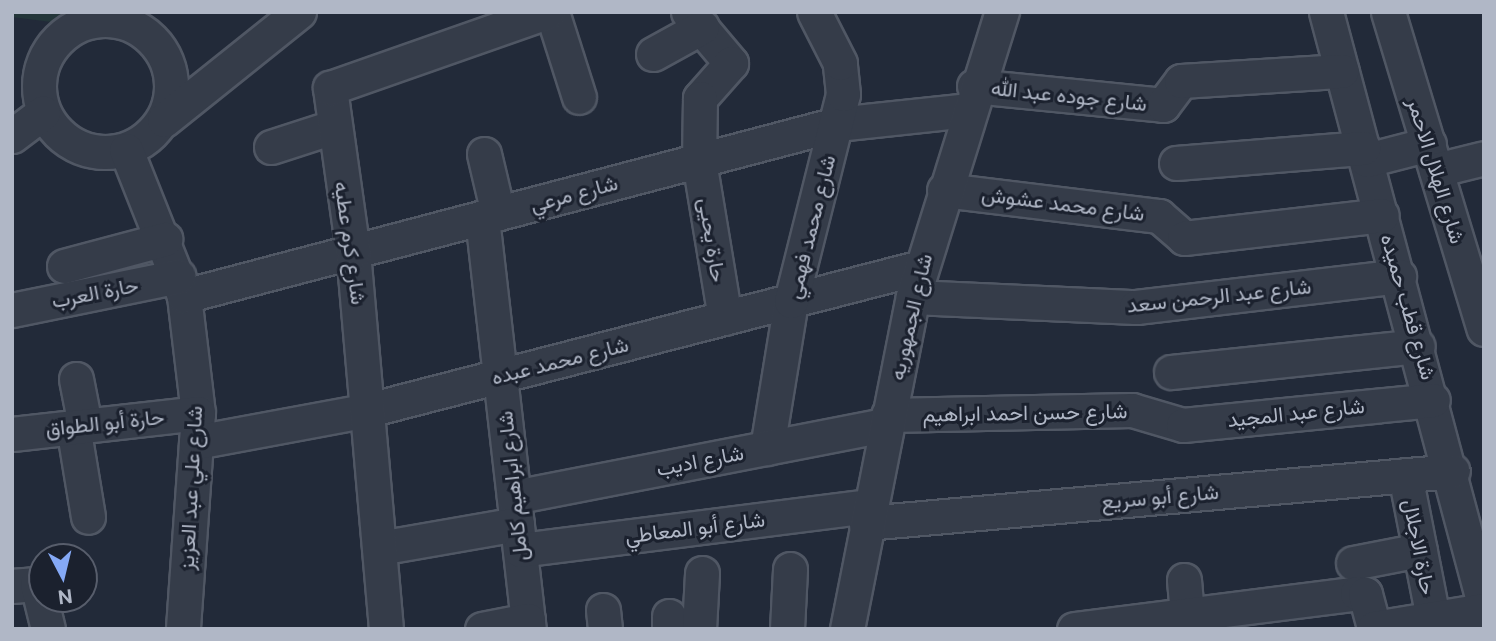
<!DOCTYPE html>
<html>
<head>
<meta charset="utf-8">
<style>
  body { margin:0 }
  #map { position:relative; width:1496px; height:641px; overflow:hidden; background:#222a39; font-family:"Public Sans",Vazirmatn,sans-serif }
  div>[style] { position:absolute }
  .green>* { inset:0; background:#24363a }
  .roads { filter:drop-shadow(2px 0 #505764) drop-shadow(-2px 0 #505764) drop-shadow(0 2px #505764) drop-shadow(0 -2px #505764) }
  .minor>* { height:33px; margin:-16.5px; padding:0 16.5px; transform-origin:16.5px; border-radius:16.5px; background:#353c49 }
  .minor>.ring { margin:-16.5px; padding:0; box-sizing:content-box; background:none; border:33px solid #353c49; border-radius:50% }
  span { translate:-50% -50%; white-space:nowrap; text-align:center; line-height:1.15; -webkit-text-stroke:6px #1b212e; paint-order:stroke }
  .street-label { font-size:21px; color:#b0b7c6 }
  .frame { position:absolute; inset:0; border:14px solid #b0b7c6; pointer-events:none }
  .north { position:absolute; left:28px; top:543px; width:70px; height:70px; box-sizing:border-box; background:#1b212e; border:2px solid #575d6b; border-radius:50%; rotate:173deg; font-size:19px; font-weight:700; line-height:28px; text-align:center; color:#b0b7c6 }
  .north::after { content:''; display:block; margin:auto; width:24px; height:32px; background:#85a9f6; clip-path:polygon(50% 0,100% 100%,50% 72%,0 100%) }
</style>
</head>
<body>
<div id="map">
  <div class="green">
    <div style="clip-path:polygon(12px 12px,83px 12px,67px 24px,12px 17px)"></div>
  </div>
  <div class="roads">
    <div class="minor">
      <div style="left:552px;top:12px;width:89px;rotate:72.4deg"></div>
      <div style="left:688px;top:12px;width:67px;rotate:49.9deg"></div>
      <div style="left:731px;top:63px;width:47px;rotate:131.5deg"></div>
      <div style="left:700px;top:98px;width:63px;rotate:90.9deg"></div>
      <div style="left:699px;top:161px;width:159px;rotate:80.6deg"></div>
      <div style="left:1326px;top:12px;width:613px;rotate:75.06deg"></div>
      <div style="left:1388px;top:12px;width:331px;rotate:73.2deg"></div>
      <div class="ring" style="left:39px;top:20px;width:99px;height:99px"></div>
      <div style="left:653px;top:54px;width:56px;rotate:-28.9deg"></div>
      <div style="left:974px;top:86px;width:190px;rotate:5.7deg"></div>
      <div style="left:1163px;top:105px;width:30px;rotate:-53deg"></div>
      <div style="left:1181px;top:81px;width:161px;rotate:-3.6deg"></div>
      <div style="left:164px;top:120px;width:173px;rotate:-38.7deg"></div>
      <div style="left:12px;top:136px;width:39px;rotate:-37deg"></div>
      <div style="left:271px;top:147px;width:65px;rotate:-17.9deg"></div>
      <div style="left:126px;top:150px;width:157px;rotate:68.3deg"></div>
      <div style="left:184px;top:296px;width:118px;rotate:83.2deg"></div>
      <div style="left:198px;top:413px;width:217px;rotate:94deg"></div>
      <div style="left:484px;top:154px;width:61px;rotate:76.7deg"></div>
      <div style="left:1367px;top:160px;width:64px;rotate:-14.5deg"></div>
      <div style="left:1176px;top:163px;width:188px;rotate:-4.6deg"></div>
      <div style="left:1436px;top:170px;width:49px;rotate:-14deg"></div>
      <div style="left:944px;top:190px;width:217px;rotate:6.9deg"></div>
      <div style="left:1159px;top:216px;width:33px;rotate:41deg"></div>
      <div style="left:1184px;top:238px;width:199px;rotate:-6.6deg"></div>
      <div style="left:482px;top:218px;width:414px;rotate:83.5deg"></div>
      <div style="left:64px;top:266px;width:105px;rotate:-15deg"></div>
      <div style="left:184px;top:296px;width:675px;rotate:-14.76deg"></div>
      <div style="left:837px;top:124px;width:131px;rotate:-6.1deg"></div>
      <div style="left:913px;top:297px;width:223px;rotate:2.6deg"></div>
      <div style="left:1136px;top:307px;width:265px;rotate:-6.7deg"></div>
      <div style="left:12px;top:310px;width:170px;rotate:-11.5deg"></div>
      <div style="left:1171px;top:372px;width:248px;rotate:-6deg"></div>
      <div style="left:76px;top:379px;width:47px;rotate:78.9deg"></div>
      <div style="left:888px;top:415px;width:244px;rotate:-1.2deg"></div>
      <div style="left:1132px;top:410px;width:53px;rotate:16.4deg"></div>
      <div style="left:1183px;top:425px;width:251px;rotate:-5.7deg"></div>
      <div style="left:73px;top:426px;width:92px;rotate:80.6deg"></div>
      <div style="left:12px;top:434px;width:187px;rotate:-6.4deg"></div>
      <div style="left:196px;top:442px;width:175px;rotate:-10.5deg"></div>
      <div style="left:368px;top:410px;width:571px;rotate:-14.5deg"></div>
      <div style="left:767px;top:448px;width:149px;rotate:-80.7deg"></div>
      <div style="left:791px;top:301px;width:213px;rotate:-75.9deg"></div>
      <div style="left:843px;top:94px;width:31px;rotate:-96deg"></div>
      <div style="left:840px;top:63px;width:57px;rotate:-117deg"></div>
      <div style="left:1405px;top:475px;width:146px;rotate:78.9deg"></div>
      <div style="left:514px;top:497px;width:379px;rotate:-11deg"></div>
      <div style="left:866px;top:523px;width:589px;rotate:-5.06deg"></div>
      <div style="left:379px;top:548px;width:140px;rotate:-9.9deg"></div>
      <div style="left:520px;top:550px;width:353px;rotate:-7.2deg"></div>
      <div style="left:1353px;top:563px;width:68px;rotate:-11deg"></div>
      <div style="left:1184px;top:580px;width:34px;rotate:85deg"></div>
      <div style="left:12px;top:586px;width:25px;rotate:-5deg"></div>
      <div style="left:37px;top:584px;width:46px;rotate:76.3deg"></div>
      <div style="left:603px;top:610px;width:19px;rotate:84deg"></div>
      <div style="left:386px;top:629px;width:378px;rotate:-95deg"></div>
      <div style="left:353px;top:252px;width:166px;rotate:-98deg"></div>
      <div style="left:330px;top:88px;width:230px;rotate:-19.3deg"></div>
      <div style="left:482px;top:629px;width:47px;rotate:-11.1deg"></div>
      <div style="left:669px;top:629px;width:13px;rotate:-90deg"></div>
      <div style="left:699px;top:629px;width:56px;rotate:-86.9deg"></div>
      <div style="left:787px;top:629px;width:60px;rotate:-87.1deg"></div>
      <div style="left:847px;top:629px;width:338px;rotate:-78.8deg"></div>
      <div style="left:913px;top:297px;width:299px;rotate:-72.7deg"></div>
      <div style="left:1074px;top:629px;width:285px;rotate:-7.2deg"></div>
      <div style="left:1357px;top:593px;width:8px;rotate:7deg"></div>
      <div style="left:1365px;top:594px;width:35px;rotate:75deg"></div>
      <div style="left:1374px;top:628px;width:111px;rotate:-9.3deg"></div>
    </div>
  </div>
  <div class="street-label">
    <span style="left:1069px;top:96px;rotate:6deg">شارع جوده عبد الله</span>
    <span style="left:1436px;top:171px;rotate:73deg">شارع الهلال الاحمر</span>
    <span style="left:574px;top:194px;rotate:-15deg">شارع مرعي</span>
    <span style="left:1063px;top:204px;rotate:7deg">شارع محمد عشوش</span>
    <span style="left:811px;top:227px;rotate:-76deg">شارع محمد فهمي</span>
    <span style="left:712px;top:240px;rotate:81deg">حارة يحيى</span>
    <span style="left:350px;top:243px;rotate:82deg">شارع كرم عطيه</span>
    <span style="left:95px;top:293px;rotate:-11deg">حارة العرب</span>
    <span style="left:1219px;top:296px;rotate:-6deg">شارع عبد الرحمن سعد</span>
    <span style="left:1408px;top:307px;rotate:74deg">شارع قطب حميده</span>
    <span style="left:911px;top:317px;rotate:-77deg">شارع الجمهوريه</span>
    <span style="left:560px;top:361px;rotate:-14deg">شارع محمد عبده</span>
    <span style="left:1025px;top:413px;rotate:-1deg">شارع حسن احمد ابراهيم</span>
    <span style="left:1296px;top:413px;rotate:-6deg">شارع عبد المجيد</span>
    <span style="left:105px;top:423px;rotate:-6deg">حارة أبو الطواق</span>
    <span style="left:700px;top:461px;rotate:-11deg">شارع اديب</span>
    <span style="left:513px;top:486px;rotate:-96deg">شارع ابراهيم كامل</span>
    <span style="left:191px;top:488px;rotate:-87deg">شارع علي عبد العزيز</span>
    <span style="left:1160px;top:497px;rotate:-5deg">شارع أبو سريع</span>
    <span style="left:695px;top:528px;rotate:-7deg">شارع أبو المعاطي</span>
    <span style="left:1419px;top:547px;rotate:79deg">حارة الاجلال</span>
  </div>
  <div class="frame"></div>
  <div class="north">N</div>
</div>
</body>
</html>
